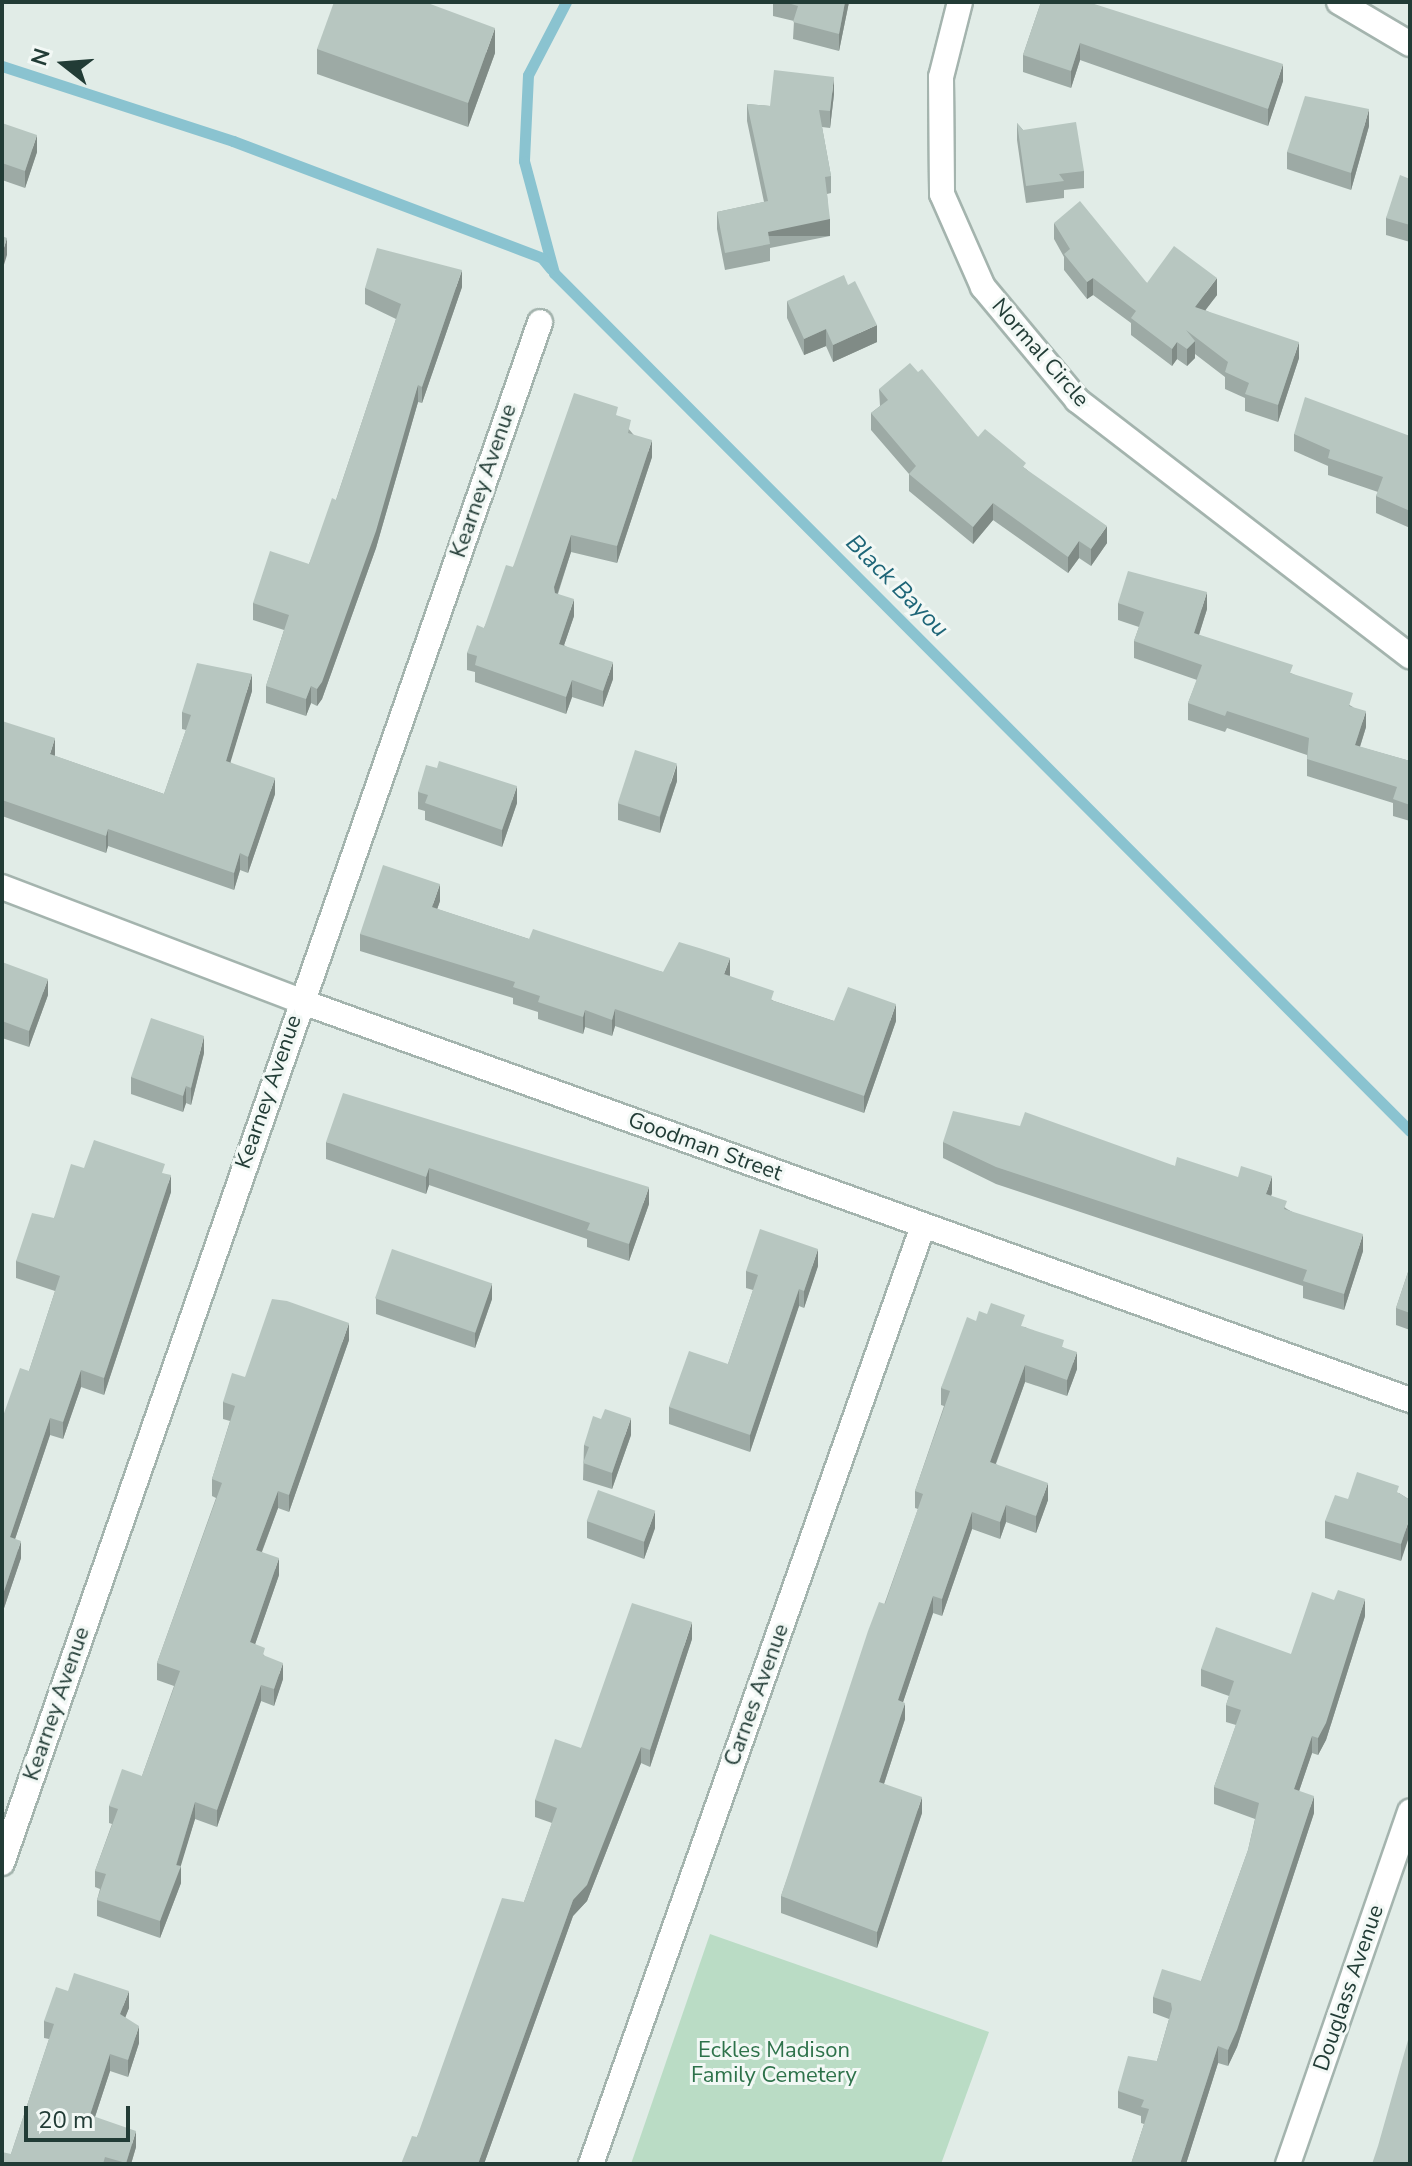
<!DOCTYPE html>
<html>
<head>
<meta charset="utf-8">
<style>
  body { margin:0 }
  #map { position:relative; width:1412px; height:2166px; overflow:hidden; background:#e1ece7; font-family:"Nunito Sans",sans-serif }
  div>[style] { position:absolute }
  .green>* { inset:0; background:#badcc5 }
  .stream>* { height:11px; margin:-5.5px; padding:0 5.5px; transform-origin:5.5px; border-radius:5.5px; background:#8ac3d0 }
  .roads { filter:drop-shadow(2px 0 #a4b4ae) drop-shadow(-2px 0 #a4b4ae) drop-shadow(0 2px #a4b4ae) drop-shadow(0 -2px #a4b4ae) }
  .street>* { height:24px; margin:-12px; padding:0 12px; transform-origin:12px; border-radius:12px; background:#fff }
  .wall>* { inset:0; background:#9daaa5 }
  .shaded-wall>* { inset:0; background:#808b86; transform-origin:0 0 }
  .building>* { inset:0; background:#b7c6c0; transform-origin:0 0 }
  span { translate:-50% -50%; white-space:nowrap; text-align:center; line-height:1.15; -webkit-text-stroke:6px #f2f8f5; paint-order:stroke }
  .street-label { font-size:22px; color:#223c36 }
  .park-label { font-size:22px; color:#2d724a }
  .water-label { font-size:24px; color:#1d6577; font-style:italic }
  .frame { position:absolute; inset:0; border:4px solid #223c36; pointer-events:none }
  .north { position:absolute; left:24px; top:24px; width:80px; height:80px; -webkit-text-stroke:6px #f2f8f5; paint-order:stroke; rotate:287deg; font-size:22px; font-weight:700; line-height:32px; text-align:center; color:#223c36 }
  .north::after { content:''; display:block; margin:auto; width:28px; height:36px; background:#223c36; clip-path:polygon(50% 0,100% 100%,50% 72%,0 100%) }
  .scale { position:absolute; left:24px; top:2106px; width:106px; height:36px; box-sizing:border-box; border:4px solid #223c36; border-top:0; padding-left:10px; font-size:24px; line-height:28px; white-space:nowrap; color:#223c36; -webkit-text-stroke:6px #f2f8f5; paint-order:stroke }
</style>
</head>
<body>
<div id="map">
  <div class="green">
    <div style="clip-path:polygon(710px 1934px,989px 2032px,941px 2164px,631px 2164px)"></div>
  </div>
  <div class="stream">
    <div style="left:566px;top:2px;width:82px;rotate:117.5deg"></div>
    <div style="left:528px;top:75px;width:86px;rotate:92.7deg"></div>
    <div style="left:524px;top:161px;width:116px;rotate:75deg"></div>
    <div style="left:554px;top:273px;width:1212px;rotate:45.07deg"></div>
    <div style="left:2px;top:66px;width:243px;rotate:18deg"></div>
    <div style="left:233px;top:141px;width:330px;rotate:20.7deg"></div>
    <div style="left:542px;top:258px;width:14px;rotate:51deg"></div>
  </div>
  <div class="roads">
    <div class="street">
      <div style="left:960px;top:2px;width:77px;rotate:104.2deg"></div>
      <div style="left:941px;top:77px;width:117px;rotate:89.5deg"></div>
      <div style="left:942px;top:194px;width:102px;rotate:66.2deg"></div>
      <div style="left:983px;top:287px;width:147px;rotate:50.2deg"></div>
      <div style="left:1077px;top:400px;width:420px;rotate:37.6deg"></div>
      <div style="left:1339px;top:2px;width:82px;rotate:30.6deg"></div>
      <div style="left:2px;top:887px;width:319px;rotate:20.9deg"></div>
      <div style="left:300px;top:1001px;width:1180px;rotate:19.77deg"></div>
      <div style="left:2px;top:1863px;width:1632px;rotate:-70.75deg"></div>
      <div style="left:591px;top:2164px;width:995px;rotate:-70.51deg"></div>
      <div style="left:1288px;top:2164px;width:373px;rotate:-70.9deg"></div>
    </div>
  </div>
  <div class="wall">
    <div style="clip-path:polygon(773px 2px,849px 2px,839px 51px,793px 39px,794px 21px,773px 16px)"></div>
    <div style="clip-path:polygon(1041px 2px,1283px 81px,1268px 126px,1080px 60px,1071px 88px,1023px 72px,1023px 55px)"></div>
    <div style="clip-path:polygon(317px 49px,495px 53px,468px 127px,317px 74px)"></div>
    <div style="clip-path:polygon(834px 94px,830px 128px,822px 127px,831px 176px,831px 193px,827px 194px,830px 236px,770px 248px,770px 261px,725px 270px,717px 229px,717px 212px,764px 202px,747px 121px,747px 104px,770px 106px)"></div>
    <div style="clip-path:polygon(2px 123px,37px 152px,25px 188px,2px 180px)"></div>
    <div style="clip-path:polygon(1017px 123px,1023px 130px,1084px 171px,1084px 188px,1064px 190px,1064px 198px,1026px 203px,1017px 140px)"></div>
    <div style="clip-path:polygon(1369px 126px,1351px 190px,1287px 169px,1287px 152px)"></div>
    <div style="clip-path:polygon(1410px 179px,1410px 242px,1386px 235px,1386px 218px)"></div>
    <div style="clip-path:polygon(1054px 223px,1147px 283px,1217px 295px,1205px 310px,1299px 358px,1278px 422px,1245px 411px,1245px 398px,1225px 389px,1225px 377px,1195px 354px,1195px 358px,1187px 366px,1177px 359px,1172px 366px,1131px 335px,1131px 323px,1093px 295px,1087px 299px,1064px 270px,1064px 257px,1054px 239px)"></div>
    <div style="clip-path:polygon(462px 287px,422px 403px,418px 402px,376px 548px,322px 699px,317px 706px,311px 703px,306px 716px,266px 703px,266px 686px,284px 630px,253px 620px,253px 603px,309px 564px,336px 500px,396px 319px,365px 304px,365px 288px)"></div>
    <div style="clip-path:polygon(787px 301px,877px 342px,833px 362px,826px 346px,804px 355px,787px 318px)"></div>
    <div style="clip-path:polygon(879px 389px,978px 437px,1026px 469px,1107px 543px,1091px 566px,1079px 558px,1068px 573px,993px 520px,973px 544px,909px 491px,909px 474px,871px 430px,871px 413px,880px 406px)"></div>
    <div style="clip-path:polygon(618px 416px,652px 457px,617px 563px,571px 552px,558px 594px,574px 616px,564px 645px,613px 679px,603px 707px,572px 697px,566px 714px,475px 682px,475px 672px,467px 670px,467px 653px,484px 628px,513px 567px)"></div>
    <div style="clip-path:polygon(1294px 434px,1410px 436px,1410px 528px,1376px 513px,1376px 496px,1378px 492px,1328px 475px,1328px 466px,1294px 451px)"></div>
    <div style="clip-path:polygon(1118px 603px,1207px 609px,1199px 635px,1293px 674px,1353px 707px,1366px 727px,1360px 747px,1410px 761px,1410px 821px,1393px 816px,1393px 803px,1307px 776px,1307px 755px,1227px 728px,1225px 732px,1188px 720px,1188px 703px,1197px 680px,1134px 658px,1134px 641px,1139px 627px,1118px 620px)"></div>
    <div style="clip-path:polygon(252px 691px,230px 762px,275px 794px,248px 873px,240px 870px,234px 890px,108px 846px,106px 853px,2px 816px,2px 721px,55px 756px,164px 794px,186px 730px,182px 729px,182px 712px)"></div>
    <div style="clip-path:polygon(437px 768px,517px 803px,502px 847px,425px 820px,425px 811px,418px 809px,418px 792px)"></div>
    <div style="clip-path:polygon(677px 781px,660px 833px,618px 820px,618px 803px)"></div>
    <div style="clip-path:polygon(440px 901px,437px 909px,529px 939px,663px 972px,729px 976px,774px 1001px,834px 1021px,896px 1021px,864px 1113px,615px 1026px,612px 1036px,585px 1027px,583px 1034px,538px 1019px,538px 1012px,513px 1004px,513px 998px,360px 951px,360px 934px)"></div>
    <div style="clip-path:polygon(2px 962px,48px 995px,29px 1047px,2px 1038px)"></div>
    <div style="clip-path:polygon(204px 1053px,191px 1105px,186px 1103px,183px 1112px,131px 1094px,131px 1077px)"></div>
    <div style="clip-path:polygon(326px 1142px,649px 1204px,629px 1261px,587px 1247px,587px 1239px,429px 1185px,426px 1194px,326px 1159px)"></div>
    <div style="clip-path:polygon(943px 1142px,1175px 1166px,1272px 1193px,1271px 1196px,1287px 1209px,1363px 1251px,1344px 1310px,1303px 1298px,1303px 1286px,996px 1184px,943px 1158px)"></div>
    <div style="clip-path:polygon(84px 1168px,165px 1174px,171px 1192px,104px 1395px,81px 1387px,63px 1439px,50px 1435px,15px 1539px,21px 1558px,2px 1614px,2px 1419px,29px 1371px,55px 1291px,16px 1278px,16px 1261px,54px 1218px)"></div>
    <div style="clip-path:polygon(818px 1266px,804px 1308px,799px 1306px,750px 1452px,669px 1424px,669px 1407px,728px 1364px,753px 1290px,746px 1288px,746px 1271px)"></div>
    <div style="clip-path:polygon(1410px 1266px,1410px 1330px,1396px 1325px,1396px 1308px)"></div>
    <div style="clip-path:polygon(376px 1298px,492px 1299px,475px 1348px,376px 1314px)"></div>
    <div style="clip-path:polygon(976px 1321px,1025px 1327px,1064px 1348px,1077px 1369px,1067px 1396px,1025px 1382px,996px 1464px,1048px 1500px,1036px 1533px,1006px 1522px,1000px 1539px,972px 1529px,942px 1616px,933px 1613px,903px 1702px,905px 1719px,884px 1784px,922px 1813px,877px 1948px,781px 1913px,781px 1896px,918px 1509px,915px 1508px,915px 1491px,944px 1406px,941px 1405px,941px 1388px)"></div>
    <div style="clip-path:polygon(349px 1340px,289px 1512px,278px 1508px,262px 1552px,279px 1575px,255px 1644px,283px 1679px,274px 1706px,261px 1701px,217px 1827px,195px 1819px,180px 1866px,181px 1883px,160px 1938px,97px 1916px,97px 1900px,100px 1889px,95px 1887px,95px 1871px,112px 1824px,109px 1823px,109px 1806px,142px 1776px,174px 1686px,157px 1680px,157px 1663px,216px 1498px,212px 1496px,212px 1479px,230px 1421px,223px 1419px,223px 1402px,245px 1377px)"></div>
    <div style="clip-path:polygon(631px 1435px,612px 1489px,583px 1480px,584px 1445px)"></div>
    <div style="clip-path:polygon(1399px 1493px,1410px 1500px,1401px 1561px,1325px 1538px,1325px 1521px,1348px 1499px)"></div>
    <div style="clip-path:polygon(587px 1521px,655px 1528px,644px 1559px,587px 1538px)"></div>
    <div style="clip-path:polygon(1365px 1616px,1326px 1740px,1318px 1755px,1312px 1753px,1299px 1791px,1314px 1813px,1237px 2047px,1228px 2066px,1218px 2063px,1186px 2164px,1131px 2164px,1144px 2124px,1141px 2123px,1141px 2116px,1118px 2108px,1118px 2091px,1157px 2061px,1169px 2019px,1153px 2013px,1153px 1997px,1201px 1981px,1248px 1850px,1255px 1819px,1214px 1804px,1214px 1787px,1236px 1725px,1226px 1722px,1226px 1705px,1229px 1696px,1201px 1686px,1201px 1669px,1291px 1654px)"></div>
    <div style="clip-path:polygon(692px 1639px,650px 1767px,641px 1763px,587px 1901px,573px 1916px,484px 2164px,401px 2164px,417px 2137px,524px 1902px,552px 1823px,535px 1817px,535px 1800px,581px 1748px)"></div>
    <div style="clip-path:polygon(68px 1991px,129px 2008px,125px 2017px,139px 2043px,128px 2077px,110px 2071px,95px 2117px,136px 2147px,131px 2164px,2px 2164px,11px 2154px,49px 2039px,44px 2038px,44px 2021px)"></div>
  </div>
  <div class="shaded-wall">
    <div style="clip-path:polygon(845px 2px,849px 2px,839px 51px,839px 34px)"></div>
    <div style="clip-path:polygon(495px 28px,495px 53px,468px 127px,468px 103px)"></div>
    <div style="clip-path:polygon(1080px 43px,1080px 60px,1071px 88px,1071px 71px)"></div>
    <div style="clip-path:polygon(1283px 64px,1283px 81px,1268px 126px,1268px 109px)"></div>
    <div style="clip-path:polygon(834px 77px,834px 94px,830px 128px,830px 111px)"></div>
    <div style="clip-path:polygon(1369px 109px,1369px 126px,1351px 190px,1351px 173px)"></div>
    <div style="clip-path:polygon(37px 135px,37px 152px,25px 188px,25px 171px)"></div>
    <div style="left:830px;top:219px;width:17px;height:63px;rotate:90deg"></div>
    <div style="clip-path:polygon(7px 238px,7px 255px,2px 271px,2px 254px)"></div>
    <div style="clip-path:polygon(462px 270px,462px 287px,422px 403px,422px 387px)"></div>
    <div style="clip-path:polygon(1093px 278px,1093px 295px,1087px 299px,1087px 282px)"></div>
    <div style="clip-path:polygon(1217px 278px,1217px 295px,1195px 324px,1195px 307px)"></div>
    <div style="clip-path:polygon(877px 325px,877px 342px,833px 362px,833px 345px)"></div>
    <div style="clip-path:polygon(826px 329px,826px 346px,804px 355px,804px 339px)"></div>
    <div style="clip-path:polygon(1195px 341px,1195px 358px,1187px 366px,1187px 349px)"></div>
    <div style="clip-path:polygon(1177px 342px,1177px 359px,1172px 366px,1172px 349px)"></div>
    <div style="clip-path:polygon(1299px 342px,1299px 358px,1278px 422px,1278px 405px)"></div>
    <div style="clip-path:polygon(418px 385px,418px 402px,376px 548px,322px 699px,317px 706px,317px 689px)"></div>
    <div style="clip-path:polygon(652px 440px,652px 457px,617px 563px,617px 546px)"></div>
    <div style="clip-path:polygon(993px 503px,993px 520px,973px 544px,973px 527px)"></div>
    <div style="clip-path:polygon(1107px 526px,1107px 543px,1091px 566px,1091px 549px)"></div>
    <div style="clip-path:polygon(571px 535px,571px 552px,554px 604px,554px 587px)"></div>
    <div style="clip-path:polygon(1079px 541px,1079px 558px,1068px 573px,1068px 557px)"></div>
    <div style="clip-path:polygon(1207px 592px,1207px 609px,1194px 650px,1194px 633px)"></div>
    <div style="clip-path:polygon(574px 599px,574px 616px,559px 660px,559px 644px)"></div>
    <div style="clip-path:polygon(613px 662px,613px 679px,603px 707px,603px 691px)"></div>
    <div style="clip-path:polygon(252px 674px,252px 691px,226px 777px,226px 761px)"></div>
    <div style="clip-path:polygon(572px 680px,572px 697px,566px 714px,566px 697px)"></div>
    <div style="clip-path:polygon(311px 686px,311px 703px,306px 716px,306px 699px)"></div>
    <div style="clip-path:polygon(1366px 711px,1366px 727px,1355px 762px,1355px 745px)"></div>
    <div style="clip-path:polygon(55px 738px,55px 755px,50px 771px,50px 754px)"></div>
    <div style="clip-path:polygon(677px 764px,677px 781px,660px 833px,660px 817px)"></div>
    <div style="clip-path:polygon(275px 778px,275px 794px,248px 873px,248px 857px)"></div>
    <div style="clip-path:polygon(517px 786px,517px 803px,502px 847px,502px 830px)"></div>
    <div style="clip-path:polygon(108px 829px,108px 846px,106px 853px,106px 836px)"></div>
    <div style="clip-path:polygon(240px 853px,240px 870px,234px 890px,234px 873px)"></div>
    <div style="clip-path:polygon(440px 884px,440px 901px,432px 924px,432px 907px)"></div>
    <div style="clip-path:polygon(730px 958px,730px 975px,724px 991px,724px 974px)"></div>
    <div style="clip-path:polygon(48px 979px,48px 995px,29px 1047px,29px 1031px)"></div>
    <div style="clip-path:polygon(896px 1004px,896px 1021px,864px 1113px,864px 1096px)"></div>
    <div style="clip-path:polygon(615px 1009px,615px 1026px,612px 1036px,612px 1020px)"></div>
    <div style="clip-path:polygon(585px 1010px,585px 1027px,583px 1034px,583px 1017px)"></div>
    <div style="clip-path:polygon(204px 1036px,204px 1053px,191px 1105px,191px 1088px)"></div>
    <div style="clip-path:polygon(186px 1086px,186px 1103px,183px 1112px,183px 1096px)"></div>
    <div style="clip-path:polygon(429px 1168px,429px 1185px,426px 1194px,426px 1177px)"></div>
    <div style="clip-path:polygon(171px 1175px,171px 1192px,104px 1395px,104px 1378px)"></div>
    <div style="clip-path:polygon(1272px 1176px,1272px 1193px,1266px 1211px,1266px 1194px)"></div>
    <div style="clip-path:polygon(649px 1187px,649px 1204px,629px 1261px,629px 1244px)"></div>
    <div style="clip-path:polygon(1363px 1234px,1363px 1251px,1344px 1310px,1344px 1294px)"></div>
    <div style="clip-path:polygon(818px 1249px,818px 1266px,804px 1308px,804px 1291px)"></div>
    <div style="clip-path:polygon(492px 1283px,492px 1299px,475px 1348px,475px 1331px)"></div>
    <div style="clip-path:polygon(799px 1289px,799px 1306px,750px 1452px,750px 1435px)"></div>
    <div style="clip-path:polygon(349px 1323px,349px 1340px,289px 1512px,289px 1495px)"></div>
    <div style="clip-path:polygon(1077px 1352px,1077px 1369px,1067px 1396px,1067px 1380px)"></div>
    <div style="clip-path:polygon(1025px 1365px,1025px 1382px,990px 1479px,990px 1462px)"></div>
    <div style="clip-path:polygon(81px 1370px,81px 1387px,63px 1439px,63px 1422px)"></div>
    <div style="clip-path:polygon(50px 1418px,50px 1435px,10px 1554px,10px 1537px)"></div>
    <div style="clip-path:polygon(631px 1418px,631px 1435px,612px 1489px,612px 1473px)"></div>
    <div style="clip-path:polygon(1048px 1483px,1048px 1500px,1036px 1533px,1036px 1516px)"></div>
    <div style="clip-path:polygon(278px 1491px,278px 1508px,256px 1567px,256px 1550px)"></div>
    <div style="clip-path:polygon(1006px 1505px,1006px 1522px,1000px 1539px,1000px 1522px)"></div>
    <div style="clip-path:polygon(655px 1511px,655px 1528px,644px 1559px,644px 1542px)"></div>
    <div style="clip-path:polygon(972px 1512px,972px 1529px,942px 1616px,942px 1599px)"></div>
    <div style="clip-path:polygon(1410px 1517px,1410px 1534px,1401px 1561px,1401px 1544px)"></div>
    <div style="clip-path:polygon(21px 1541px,21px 1558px,2px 1614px,2px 1597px)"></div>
    <div style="clip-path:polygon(279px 1558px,279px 1575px,250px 1659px,250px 1642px)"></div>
    <div style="clip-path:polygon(933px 1596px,933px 1613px,898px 1717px,898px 1700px)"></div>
    <div style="clip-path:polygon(1365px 1599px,1365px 1616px,1326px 1740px,1318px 1755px,1318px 1738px)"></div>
    <div style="clip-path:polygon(692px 1622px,692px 1639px,650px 1767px,650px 1750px)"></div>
    <div style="clip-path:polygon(283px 1663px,283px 1679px,274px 1706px,274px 1689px)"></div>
    <div style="clip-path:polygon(261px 1685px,261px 1701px,217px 1827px,217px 1810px)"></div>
    <div style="clip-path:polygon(905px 1703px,905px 1719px,879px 1799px,879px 1782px)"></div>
    <div style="clip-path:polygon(1312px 1736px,1312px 1753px,1294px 1806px,1294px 1789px)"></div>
    <div style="clip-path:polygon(641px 1747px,641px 1763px,587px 1901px,573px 1916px,484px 2164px,478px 2164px,573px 1900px)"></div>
    <div style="clip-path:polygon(1314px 1796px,1314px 1813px,1237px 2047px,1228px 2066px,1228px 2050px)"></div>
    <div style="clip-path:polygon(922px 1797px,922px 1813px,877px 1948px,877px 1932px)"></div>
    <div style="clip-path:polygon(195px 1802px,195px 1819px,179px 1872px,181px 1866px,181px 1883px,160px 1938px,160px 1921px)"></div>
    <div style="clip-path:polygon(129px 1991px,129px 2008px,120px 2031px,120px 2014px)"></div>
    <div style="clip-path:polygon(139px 2026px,139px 2043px,128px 2077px,128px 2060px)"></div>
    <div style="clip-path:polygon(1218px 2046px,1218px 2063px,1186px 2164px,1180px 2164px)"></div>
    <div style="clip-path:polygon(110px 2054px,110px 2071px,90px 2132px,90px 2115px)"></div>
    <div style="clip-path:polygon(136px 2131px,136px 2147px,131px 2164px,126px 2164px)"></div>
  </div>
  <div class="building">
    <div style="clip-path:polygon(334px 2px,425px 2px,495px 28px,468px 103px,317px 49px)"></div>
    <div style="clip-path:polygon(784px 2px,845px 2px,839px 34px,793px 22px,798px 6px)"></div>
    <div style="clip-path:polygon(1041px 2px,1088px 2px,1283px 64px,1268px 109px,1080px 43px,1071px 71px,1023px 55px)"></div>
    <div style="clip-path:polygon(774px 70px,834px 77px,830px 111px,819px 110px,831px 176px,825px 177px,830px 219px,768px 232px,770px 244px,725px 253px,717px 212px,768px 201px,747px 104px,770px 106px)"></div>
    <div style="clip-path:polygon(1305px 96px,1369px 109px,1351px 173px,1287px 152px)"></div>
    <div style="clip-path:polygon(1076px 122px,1084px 171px,1059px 174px,1064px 181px,1026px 186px,1017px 123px,1023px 130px)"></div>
    <div style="clip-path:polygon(2px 123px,37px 135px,25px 171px,2px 163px)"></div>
    <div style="clip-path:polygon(1400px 175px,1410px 179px,1410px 225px,1386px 218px)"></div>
    <div style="clip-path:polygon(1080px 201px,1147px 283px,1174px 246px,1217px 278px,1195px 307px,1299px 342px,1278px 405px,1245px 394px,1249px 383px,1225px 372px,1228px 362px,1186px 330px,1195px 341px,1187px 349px,1177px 342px,1172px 349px,1131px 318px,1136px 311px,1093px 278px,1087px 282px,1064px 254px,1070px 249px,1054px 223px)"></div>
    <div style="clip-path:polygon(2px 236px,7px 238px,2px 254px)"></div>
    <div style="clip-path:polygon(377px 248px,462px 270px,422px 387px,418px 385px,376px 531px,322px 682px,317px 689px,311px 686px,306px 699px,266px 686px,289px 615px,253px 603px,270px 551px,309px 564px,332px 498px,336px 500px,401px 304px,365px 288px)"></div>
    <div style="clip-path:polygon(844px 275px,848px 285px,855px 281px,877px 325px,833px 345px,826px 329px,804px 339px,787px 301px)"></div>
    <div style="clip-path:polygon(910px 363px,918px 372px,922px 369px,978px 437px,985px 429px,1026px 463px,1023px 467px,1107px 526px,1091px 549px,1079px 541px,1068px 557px,993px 503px,973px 527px,909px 474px,916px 466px,871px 413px,888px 400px,879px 389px)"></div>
    <div style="clip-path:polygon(574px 393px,618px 407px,616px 415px,631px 420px,628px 433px,652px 440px,617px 546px,571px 535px,554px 587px,555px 593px,574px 599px,559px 644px,613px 662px,603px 691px,572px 680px,566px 697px,475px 665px,477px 656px,467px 653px,477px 625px,484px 628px,506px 565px,513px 567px)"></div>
    <div style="clip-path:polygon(1305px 397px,1410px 436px,1410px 511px,1376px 496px,1383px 477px,1328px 458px,1330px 450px,1294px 434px)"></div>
    <div style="clip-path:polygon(1128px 571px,1207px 592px,1194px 633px,1293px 665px,1290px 673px,1353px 693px,1349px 706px,1366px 711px,1355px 745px,1410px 761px,1410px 805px,1393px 799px,1397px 787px,1307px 759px,1309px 738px,1227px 711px,1225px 716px,1188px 703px,1202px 665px,1134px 641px,1144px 612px,1118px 603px)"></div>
    <div style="clip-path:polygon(197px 663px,252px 674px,226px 761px,275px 778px,248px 857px,240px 853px,234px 873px,108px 829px,106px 836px,2px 800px,2px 721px,55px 738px,50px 754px,164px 794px,191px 715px,182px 712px)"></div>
    <div style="left:635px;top:750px;width:44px;height:56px;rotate:18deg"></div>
    <div style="clip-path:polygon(439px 761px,517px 786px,502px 830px,425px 803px,428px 795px,418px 792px,426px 765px,437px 768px)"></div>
    <div style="clip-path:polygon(383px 865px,440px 884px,432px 907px,529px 939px,533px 929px,663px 972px,679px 942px,699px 948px,730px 958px,724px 974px,774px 991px,771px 1000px,834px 1021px,848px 987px,896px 1004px,864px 1096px,615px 1009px,612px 1020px,585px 1010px,583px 1017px,538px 1002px,540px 996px,513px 987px,515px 982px,360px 934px)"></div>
    <div style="clip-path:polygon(2px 962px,48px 979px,29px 1031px,2px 1021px)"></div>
    <div style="clip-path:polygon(151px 1018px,204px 1036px,191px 1088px,186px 1086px,183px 1096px,131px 1077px)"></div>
    <div style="clip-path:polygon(343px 1093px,649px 1187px,629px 1244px,587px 1230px,590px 1223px,429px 1168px,426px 1177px,326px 1142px)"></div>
    <div style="clip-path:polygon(953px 1111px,1020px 1126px,1025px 1112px,1175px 1166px,1177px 1157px,1238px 1177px,1241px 1166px,1272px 1176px,1266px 1194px,1287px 1201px,1284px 1209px,1363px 1234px,1344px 1294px,1303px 1281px,1307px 1270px,996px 1167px,943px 1142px)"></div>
    <div style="clip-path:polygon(94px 1140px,165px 1164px,162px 1173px,171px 1175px,104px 1378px,81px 1370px,63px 1422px,50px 1418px,10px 1537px,21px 1541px,2px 1597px,2px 1419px,20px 1368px,29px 1371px,60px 1276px,16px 1261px,32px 1213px,54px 1218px,71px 1164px,84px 1168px)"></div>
    <div style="clip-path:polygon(760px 1229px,818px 1249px,804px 1291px,799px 1289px,750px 1435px,669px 1407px,689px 1351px,728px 1364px,758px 1275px,746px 1271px)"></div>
    <div style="left:392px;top:1249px;width:106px;height:52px;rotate:19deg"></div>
    <div style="clip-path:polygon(1410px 1266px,1410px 1313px,1396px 1308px)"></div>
    <div style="clip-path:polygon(272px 1299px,287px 1301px,349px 1323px,289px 1495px,278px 1491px,256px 1550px,279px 1558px,250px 1642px,265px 1648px,263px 1655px,283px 1663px,274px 1689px,261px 1685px,217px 1810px,195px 1802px,176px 1865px,181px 1866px,160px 1921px,97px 1900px,106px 1874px,95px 1871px,118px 1809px,109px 1806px,122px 1769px,142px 1776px,180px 1671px,157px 1663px,222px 1483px,212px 1479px,235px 1406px,223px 1402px,232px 1373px,245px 1377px)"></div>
    <div style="clip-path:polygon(991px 1303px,1025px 1315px,1021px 1326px,1064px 1340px,1062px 1347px,1077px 1352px,1067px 1380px,1025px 1365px,990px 1462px,1048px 1483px,1036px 1516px,1006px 1505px,1000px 1522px,972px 1512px,942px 1599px,933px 1596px,898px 1700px,905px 1703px,879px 1782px,922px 1797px,877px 1932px,781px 1896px,868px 1631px,879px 1602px,885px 1604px,923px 1494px,915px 1491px,950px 1391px,941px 1388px,951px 1361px,967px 1317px,976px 1321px,979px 1311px,987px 1314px)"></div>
    <div style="clip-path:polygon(605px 1409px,631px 1418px,612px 1473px,583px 1463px,589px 1447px,584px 1445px,593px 1416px,601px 1419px)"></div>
    <div style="clip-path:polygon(1357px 1472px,1399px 1486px,1397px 1492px,1410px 1500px,1410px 1517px,1401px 1544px,1325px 1521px,1335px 1495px,1348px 1499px)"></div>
    <div style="left:598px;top:1490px;width:61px;height:33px;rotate:20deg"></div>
    <div style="clip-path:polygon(1338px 1590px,1365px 1599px,1326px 1723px,1318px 1738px,1312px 1736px,1294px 1789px,1314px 1796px,1237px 2030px,1228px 2050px,1218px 2046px,1180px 2164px,1131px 2164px,1149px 2109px,1141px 2107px,1144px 2100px,1118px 2091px,1128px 2056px,1157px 2061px,1172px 2009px,1171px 2003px,1153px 1997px,1162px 1969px,1201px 1981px,1248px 1850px,1259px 1803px,1214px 1787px,1241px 1710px,1226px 1705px,1234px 1681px,1201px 1669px,1216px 1627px,1291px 1654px,1312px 1592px,1334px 1600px)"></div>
    <div style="clip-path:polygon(632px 1603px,692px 1622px,650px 1750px,641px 1747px,587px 1885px,573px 1900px,478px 2164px,401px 2164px,412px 2136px,417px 2137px,502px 1898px,524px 1902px,557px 1808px,535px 1800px,555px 1739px,581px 1748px)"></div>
    <div style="clip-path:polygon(74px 1973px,129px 1991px,120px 2014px,139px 2026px,128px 2060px,110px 2054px,90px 2115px,136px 2131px,126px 2163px,105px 2157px,103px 2164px,2px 2164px,2px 2152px,11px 2154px,54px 2024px,44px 2021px,56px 1987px,68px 1991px)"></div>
    <div style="clip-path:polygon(1410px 2033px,1410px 2164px,1372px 2164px,1378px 2146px)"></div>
  </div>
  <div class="street-label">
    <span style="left:1040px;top:353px;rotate:49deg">Normal Circle</span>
    <span style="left:484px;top:481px;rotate:-71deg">Kearney Avenue</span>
    <span style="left:269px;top:1092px;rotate:-71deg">Kearney Avenue</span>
    <span style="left:705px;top:1147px;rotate:20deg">Goodman Street</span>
    <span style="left:757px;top:1695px;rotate:-70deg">Carnes Avenue</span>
    <span style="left:57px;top:1704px;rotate:-71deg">Kearney Avenue</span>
    <span style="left:1349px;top:1988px;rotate:-71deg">Douglass Avenue</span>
  </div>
  <div class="park-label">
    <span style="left:774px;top:2063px">Eckles Madison<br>Family Cemetery</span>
  </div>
  <div class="water-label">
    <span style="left:897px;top:586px;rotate:45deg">Black Bayou</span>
  </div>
  <div class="frame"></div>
  <div class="north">N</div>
  <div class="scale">20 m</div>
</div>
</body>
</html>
